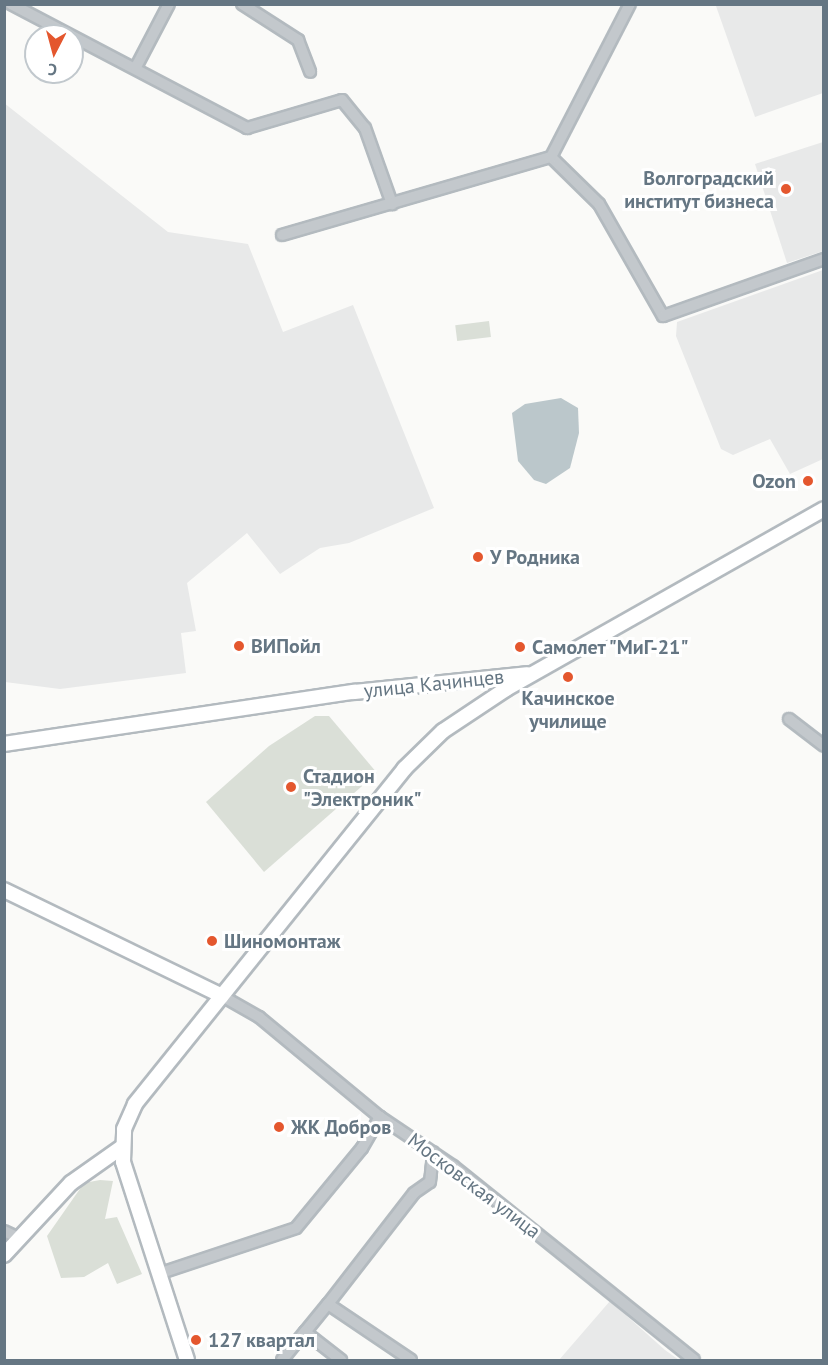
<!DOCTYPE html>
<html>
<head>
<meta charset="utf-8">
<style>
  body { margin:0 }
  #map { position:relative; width:828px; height:1365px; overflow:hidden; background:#fafaf8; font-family:"PT Sans",sans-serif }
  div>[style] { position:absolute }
  .built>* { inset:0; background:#e8e9e9 }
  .green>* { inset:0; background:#dadfd7; transform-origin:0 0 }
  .water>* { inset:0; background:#bbc7cb }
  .roads { filter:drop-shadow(2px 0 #b3babf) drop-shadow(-2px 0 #b3babf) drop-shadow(0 2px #b3babf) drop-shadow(0 -2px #b3babf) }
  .street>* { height:10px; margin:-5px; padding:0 5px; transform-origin:5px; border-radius:5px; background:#c3c8cc }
  .secondary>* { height:14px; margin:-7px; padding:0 7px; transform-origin:7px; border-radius:7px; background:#fff }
  .dots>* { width:16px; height:16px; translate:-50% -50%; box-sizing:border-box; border:3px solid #fff; border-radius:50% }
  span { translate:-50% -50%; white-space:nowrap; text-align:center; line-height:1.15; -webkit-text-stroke:6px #fff; paint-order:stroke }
  .poi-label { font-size:20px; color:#657683; font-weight:700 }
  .right { translate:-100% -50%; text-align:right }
  .left { translate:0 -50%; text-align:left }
  .street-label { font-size:20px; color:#657683 }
  .frame { position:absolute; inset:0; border:6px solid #657683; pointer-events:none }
  .north { position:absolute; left:24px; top:24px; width:60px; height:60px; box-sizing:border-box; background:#fff; border:2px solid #c1c8cd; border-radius:50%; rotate:186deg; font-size:16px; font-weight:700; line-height:24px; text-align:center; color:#657683 }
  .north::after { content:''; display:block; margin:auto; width:21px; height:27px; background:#e4572e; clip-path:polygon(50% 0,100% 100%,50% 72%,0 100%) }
</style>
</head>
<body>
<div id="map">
  <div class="built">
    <div style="clip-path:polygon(824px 5px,823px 93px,755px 117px,716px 6px)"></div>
    <div style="clip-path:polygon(4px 103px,168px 232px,248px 244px,283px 332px,353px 305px,434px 508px,349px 543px,320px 548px,280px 574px,247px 533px,187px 583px,196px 631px,181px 633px,186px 673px,60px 689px,5px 682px)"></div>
    <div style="clip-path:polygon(823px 142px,823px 251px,787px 263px,755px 164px)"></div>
    <div style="clip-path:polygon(823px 270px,823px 459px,790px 474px,770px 439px,733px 455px,721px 449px,676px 336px,677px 322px)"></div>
    <div style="clip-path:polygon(610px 1301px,665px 1350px,679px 1360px,559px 1360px)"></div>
  </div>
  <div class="green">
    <div style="left:489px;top:321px;width:16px;height:34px;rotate:83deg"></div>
    <div style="clip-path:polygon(315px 716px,329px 716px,377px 773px,264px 872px,206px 802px,269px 746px)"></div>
    <div style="clip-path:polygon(100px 1180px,113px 1181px,105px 1219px,117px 1217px,142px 1274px,117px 1284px,108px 1263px,84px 1277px,61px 1278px,47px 1236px,84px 1183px)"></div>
  </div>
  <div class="water">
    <div style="clip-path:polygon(561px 398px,578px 408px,579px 433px,570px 468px,546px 484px,534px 480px,518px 461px,512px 413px,525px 404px)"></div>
  </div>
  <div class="roads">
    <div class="street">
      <div style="left:11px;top:4px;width:267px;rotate:27.7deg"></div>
      <div style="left:247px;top:128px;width:99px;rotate:-16.4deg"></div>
      <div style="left:342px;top:100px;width:36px;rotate:51deg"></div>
      <div style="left:365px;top:128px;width:81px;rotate:70.4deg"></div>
      <div style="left:242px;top:4px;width:67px;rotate:32.7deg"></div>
      <div style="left:298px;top:40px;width:34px;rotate:69deg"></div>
      <div style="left:136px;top:67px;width:71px;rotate:-62.4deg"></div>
      <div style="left:551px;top:157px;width:67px;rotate:44.4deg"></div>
      <div style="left:599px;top:204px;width:129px;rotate:60.3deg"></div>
      <div style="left:663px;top:316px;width:171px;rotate:-19.5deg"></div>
      <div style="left:282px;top:235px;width:280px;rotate:-16.2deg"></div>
      <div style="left:551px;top:157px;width:172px;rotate:-62.7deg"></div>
      <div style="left:789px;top:719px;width:44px;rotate:37.6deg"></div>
      <div style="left:222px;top:996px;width:43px;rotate:29.6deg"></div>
      <div style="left:259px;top:1017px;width:157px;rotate:39.6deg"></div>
      <div style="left:380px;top:1117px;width:88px;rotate:33.9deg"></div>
      <div style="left:453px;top:1166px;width:309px;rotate:38.8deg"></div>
      <div style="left:4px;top:1231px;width:17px;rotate:25deg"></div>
      <div style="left:158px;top:1274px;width:145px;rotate:-18.4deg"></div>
      <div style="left:296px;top:1228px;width:104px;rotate:-50.5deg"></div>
      <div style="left:362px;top:1148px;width:36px;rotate:-60deg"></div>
      <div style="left:305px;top:1332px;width:36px;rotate:-51deg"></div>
      <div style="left:282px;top:1360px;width:36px;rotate:-51deg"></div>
      <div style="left:305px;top:1332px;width:46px;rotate:37.9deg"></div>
      <div style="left:411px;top:1360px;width:100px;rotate:-146deg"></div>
      <div style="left:328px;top:1304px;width:140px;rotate:-52.2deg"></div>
      <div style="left:414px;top:1193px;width:19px;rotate:-35deg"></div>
      <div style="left:430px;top:1182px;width:30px;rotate:-84deg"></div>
    </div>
    <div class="secondary">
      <div style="left:4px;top:744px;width:354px;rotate:-8.5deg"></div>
      <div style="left:354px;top:692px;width:174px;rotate:-5.9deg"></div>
      <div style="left:4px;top:890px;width:242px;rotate:25.9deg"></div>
      <div style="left:4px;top:1255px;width:98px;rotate:-47.1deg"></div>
      <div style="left:71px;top:1183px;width:62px;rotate:-35.2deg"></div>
      <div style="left:187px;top:1360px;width:208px;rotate:-107.9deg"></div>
      <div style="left:123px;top:1162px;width:33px;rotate:-88deg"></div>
      <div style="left:124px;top:1129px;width:27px;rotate:-66deg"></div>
      <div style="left:135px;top:1104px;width:430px;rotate:-51.2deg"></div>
      <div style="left:404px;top:769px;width:54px;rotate:-44.3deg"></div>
      <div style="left:443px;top:731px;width:76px;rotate:-33.7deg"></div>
      <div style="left:506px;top:689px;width:365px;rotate:-29.5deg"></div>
    </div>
  </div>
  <div class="dots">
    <div style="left:786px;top:189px;background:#e4572e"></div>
    <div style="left:808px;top:481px;background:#e4572e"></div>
    <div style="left:478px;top:557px;background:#e4572e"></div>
    <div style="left:239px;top:646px;background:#e4572e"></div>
    <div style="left:520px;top:647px;background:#e4572e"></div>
    <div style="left:568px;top:677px;background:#e4572e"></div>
    <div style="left:291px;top:787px;background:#e4572e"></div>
    <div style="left:212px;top:941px;background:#e4572e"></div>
    <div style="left:279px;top:1127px;background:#e4572e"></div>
    <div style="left:196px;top:1340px;background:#e4572e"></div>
  </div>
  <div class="poi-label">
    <span class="right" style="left:774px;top:190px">Волгоградский<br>институт бизнеса</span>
    <span class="right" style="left:796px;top:481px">Ozon</span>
    <span class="left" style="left:490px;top:557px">У Родника</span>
    <span class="left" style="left:251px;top:646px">ВИПойл</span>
    <span class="left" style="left:532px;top:647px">Самолет "МиГ-21"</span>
    <span style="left:568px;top:710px">Качинское<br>училище</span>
    <span class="left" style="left:303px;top:788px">Стадион<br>"Электроник"</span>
    <span class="left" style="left:224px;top:941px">Шиномонтаж</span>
    <span class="left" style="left:291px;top:1127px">ЖК Добров</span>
    <span class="left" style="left:208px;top:1340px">127 квартал</span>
  </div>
  <div class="street-label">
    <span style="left:434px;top:684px;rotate:-6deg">улица Качинцев</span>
    <span style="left:474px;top:1186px;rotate:37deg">Московская улица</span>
  </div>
  <div class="frame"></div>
  <div class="north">С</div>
</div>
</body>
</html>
